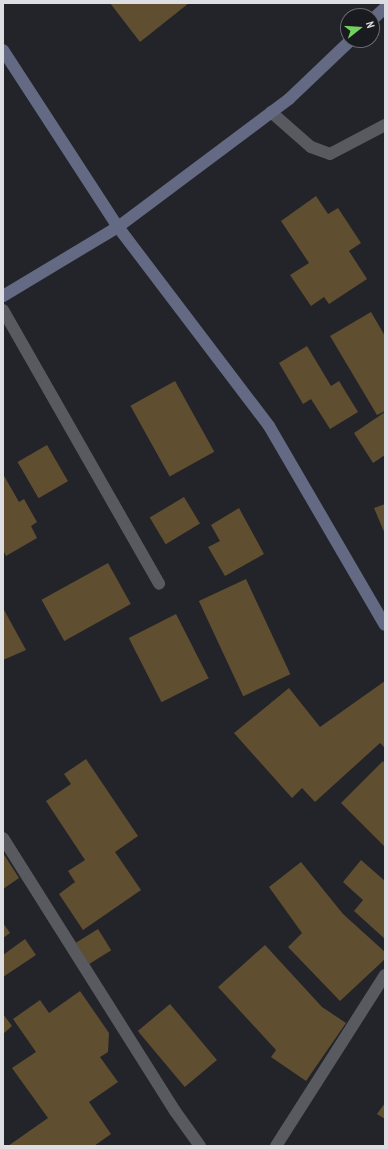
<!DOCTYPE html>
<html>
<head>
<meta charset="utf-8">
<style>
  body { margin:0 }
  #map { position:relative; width:388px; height:1149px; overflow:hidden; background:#222429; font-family:"PT Sans Narrow",sans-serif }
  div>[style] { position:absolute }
  .building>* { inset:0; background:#604e31; transform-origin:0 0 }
  .street>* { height:12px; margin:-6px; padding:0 6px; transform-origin:6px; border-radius:6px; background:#585a60 }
  .secondary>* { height:12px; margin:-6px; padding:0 6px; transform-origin:6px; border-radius:6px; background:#646a84 }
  span { translate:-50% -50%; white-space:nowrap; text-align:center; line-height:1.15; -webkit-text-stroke:3.5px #191b20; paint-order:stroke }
  .frame { position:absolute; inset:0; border:4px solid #dcdee1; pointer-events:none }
  .north { position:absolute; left:340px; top:8px; width:40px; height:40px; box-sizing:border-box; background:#191b20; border:1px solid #67696d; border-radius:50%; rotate:73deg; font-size:11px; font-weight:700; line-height:16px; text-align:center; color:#dcdee1 }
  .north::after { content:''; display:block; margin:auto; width:14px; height:18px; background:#73d25d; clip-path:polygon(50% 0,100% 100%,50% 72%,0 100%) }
</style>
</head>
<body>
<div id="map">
  <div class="building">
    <div style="clip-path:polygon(110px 3px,189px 3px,140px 42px)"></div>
    <div style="clip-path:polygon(316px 196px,328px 214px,338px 208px,361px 243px,349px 251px,367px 279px,329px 304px,324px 297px,311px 306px,290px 275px,309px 263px,281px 221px)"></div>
    <div style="clip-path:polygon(371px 312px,385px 336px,385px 411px,377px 415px,330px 336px)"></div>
    <div style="clip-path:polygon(307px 346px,331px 386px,339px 381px,358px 412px,330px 429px,311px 399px,303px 404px,279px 363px)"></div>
    <div style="left:175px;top:381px;width:81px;height:51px;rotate:61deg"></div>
    <div style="clip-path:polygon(385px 412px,385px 455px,373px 463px,354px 433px)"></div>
    <div style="left:47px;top:445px;width:42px;height:34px;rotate:60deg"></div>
    <div style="clip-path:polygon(3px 474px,19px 502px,24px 499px,37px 522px,31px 526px,37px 538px,6px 556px,3px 550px)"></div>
    <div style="left:184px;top:497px;width:31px;height:40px;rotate:59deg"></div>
    <div style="clip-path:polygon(385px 504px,385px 534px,374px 508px)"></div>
    <div style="clip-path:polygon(239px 508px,264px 554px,225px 576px,208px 547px,220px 541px,211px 525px)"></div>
    <div style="left:108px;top:563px;width:47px;height:76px;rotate:61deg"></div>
    <div style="left:246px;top:579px;width:105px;height:52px;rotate:65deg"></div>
    <div style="clip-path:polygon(3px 608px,26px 650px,3px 660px)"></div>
    <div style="left:176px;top:614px;width:72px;height:53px;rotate:63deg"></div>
    <div style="clip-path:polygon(385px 681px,385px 748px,380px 743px,315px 802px,302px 788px,292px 798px,234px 733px,289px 688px,320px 727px)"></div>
    <div style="clip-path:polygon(86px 759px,138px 836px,115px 852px,141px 890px,83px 930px,59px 894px,75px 882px,68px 871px,85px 860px,46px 801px,71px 784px,64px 774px)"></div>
    <div style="clip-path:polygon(383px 761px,385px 764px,385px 847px,341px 803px)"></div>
    <div style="clip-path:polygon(3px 853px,19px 878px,3px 889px)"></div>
    <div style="clip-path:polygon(361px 860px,385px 881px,385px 939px,354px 911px,363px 900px,343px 882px)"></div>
    <div style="clip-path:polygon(301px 862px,343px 914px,385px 952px,385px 959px,340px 1001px,288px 947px,302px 933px,269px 887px)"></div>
    <div style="clip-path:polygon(3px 923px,10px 933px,3px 938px)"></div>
    <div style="left:98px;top:929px;width:25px;height:26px;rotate:58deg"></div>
    <div style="clip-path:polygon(25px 939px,36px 955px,3px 977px,3px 955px)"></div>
    <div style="clip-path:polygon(265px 945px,322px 1007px,346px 1023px,306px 1081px,271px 1057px,276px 1050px,218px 987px)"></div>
    <div style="clip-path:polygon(80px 991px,109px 1033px,108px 1052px,100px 1057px,118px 1082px,89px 1102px,111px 1134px,94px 1146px,8px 1146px,48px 1118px,12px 1068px,36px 1052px,13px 1019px,40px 1000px,49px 1013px)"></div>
    <div style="left:170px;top:1004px;width:73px;height:42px;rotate:50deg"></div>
    <div style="clip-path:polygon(3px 1014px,12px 1026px,3px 1034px)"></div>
    <div style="clip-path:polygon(385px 1103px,385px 1119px,377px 1114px)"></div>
  </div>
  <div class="street">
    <div style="left:271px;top:112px;width:53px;rotate:41.2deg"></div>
    <div style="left:311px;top:147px;width:20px;rotate:20deg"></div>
    <div style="left:330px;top:154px;width:62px;rotate:-27.8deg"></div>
    <div style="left:3px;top:310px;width:315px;rotate:60.3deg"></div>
    <div style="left:3px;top:838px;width:323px;rotate:57.8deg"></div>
    <div style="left:175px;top:1111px;width:43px;rotate:54.5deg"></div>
    <div style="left:276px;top:1146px;width:203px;rotate:-57.5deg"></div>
  </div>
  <div class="secondary">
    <div style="left:372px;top:20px;width:18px;rotate:-43deg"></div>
    <div style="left:3px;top:50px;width:211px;rotate:57deg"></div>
    <div style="left:118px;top:227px;width:250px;rotate:52.8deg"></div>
    <div style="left:269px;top:426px;width:230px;rotate:59.8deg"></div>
    <div style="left:3px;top:296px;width:134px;rotate:-31deg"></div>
    <div style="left:118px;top:227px;width:214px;rotate:-36.8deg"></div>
    <div style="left:289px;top:99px;width:86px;rotate:-43.6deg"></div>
  </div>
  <div class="frame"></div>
  <div class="north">N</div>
</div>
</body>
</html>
